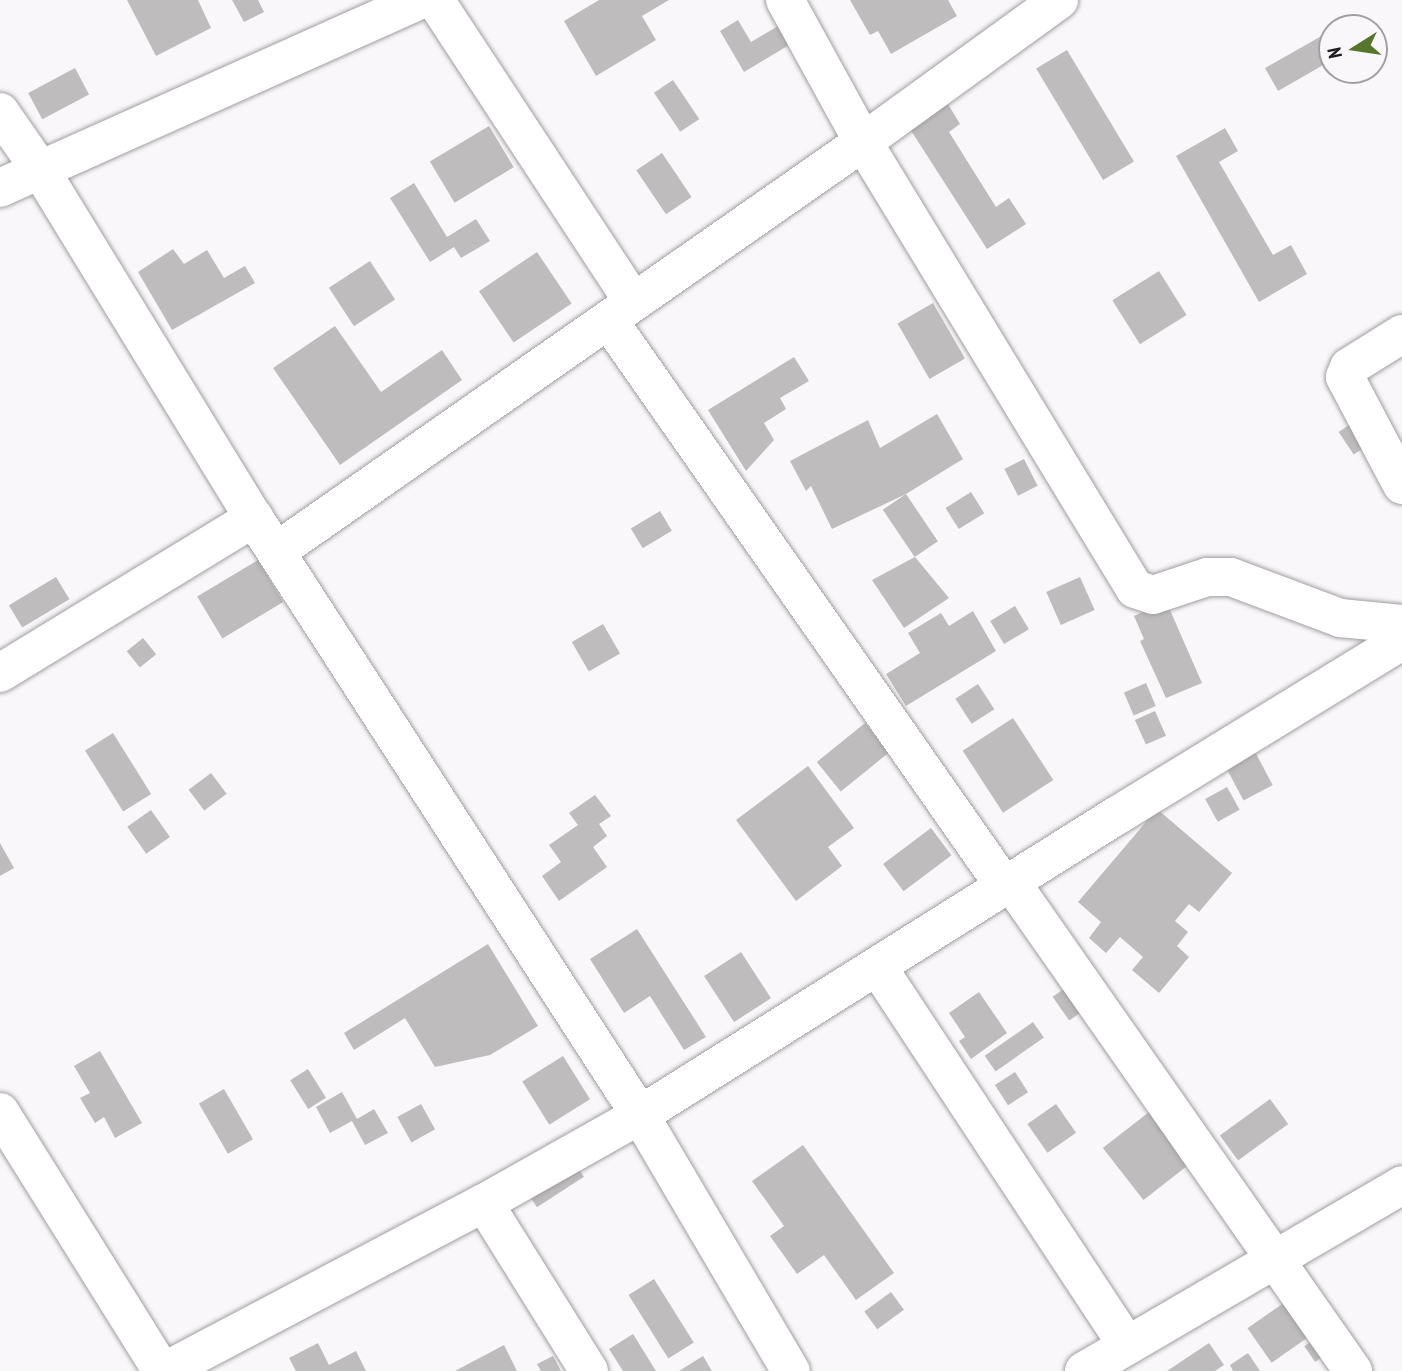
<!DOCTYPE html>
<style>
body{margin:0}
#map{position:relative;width:1402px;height:1371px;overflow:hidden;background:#faf7fa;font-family:"PT Sans Narrow",sans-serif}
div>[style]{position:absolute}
.building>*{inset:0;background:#bfbcbd;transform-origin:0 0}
.roads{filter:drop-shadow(0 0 2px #a09ea1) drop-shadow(0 0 2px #a09ea1)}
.minor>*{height:38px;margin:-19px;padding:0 19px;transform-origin:19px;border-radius:19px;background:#fff}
span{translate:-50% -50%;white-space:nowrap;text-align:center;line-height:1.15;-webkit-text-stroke:5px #faf7fa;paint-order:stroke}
.north{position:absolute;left:1318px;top:14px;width:70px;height:70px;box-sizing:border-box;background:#faf7fa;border:2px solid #a29fa2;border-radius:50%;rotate:258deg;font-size:19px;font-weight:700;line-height:28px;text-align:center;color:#1d1c1d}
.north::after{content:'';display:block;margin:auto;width:24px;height:32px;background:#56762c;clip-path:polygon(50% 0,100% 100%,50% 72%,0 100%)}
</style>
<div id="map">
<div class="building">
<i style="clip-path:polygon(127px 0,198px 0,211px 28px,156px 56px)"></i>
<i style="clip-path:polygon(232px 0,258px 0,264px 12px,244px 22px)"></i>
<i style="clip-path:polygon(599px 0,669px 0,642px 16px,656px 40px,596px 76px,564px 21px)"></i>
<i style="clip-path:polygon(850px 0,948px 0,957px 16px,891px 54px,878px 31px,870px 35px)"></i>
<i style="clip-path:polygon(738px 20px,751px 42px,778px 26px,789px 45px,744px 72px,720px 31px)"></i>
<i style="clip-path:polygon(1332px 30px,1332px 60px,1278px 91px,1265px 68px)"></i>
<i style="left:1067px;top:50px;width:130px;height:36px;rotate:59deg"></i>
<i style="left:75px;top:68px;width:30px;height:53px;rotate:62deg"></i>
<i style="left:673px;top:80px;width:47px;height:23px;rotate:56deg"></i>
<i style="clip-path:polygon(948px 104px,960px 124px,949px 132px,996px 207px,1009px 198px,1026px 224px,987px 249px,910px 129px)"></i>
<i style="left:489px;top:126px;width:48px;height:69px;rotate:59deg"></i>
<i style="clip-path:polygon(1225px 128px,1238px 151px,1219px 162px,1273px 255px,1291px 245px,1307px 274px,1259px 302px,1176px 156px)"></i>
<i style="left:662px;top:153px;width:53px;height:31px;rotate:56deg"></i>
<i style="clip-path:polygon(414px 183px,447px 237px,476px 219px,490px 241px,461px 258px,454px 247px,430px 262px,390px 198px)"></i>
<i style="clip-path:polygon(173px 249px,184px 264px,207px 250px,224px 278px,245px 266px,255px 283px,172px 330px,138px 272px)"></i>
<i style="left:537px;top:252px;width:62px;height:70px;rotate:56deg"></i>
<i style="left:370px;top:261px;width:46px;height:49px;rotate:57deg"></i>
<i style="left:1159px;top:271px;width:52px;height:55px;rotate:58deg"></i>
<i style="left:933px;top:303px;width:64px;height:41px;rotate:60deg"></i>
<i style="clip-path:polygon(335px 326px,381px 392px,442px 350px,462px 380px,340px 465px,273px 368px)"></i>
<i style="clip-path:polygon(794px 357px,809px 381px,780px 398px,786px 409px,764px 423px,774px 440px,746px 471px,708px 410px)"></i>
<i style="clip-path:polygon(937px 414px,963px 459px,906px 494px,832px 529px,811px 486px,806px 491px,790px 461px,868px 420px,880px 448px)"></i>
<i style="left:1361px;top:417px;width:27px;height:27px;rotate:56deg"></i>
<i style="left:1024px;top:459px;width:30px;height:22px;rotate:63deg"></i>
<i style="left:971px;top:492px;width:25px;height:30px;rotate:58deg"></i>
<i style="left:906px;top:494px;width:57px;height:28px;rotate:56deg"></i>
<i style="left:660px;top:511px;width:23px;height:34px;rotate:59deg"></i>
<i style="clip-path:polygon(915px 557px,949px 598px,904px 628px,872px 580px)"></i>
<i style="left:258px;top:560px;width:49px;height:71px;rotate:59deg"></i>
<i style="left:56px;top:577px;width:26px;height:55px;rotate:59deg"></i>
<i style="left:1080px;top:577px;width:36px;height:37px;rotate:66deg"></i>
<i style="clip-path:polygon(1166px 601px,1202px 683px,1166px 698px,1140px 641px,1144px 639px,1134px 616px)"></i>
<i style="left:1015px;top:606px;width:27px;height:29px;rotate:59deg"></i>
<i style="clip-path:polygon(973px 611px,996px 651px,906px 706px,886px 674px,920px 653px,908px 633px,941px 613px,949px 626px)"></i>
<i style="left:603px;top:624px;width:34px;height:36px;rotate:60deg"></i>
<i style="left:143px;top:638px;width:21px;height:21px;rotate:51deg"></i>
<i style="left:1146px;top:683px;width:25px;height:24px;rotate:67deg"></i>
<i style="left:978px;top:684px;width:30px;height:27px;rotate:57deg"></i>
<i style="left:1155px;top:711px;width:27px;height:22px;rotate:66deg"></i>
<i style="left:1013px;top:718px;width:74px;height:60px;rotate:57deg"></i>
<i style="left:865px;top:723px;width:38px;height:62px;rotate:51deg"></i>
<i style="left:113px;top:733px;width:72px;height:33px;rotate:58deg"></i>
<i style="left:1253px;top:748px;width:42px;height:33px;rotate:62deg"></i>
<i style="clip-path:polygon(808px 766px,854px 828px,828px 847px,842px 866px,796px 901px,736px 820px)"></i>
<i style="left:211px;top:773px;width:26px;height:28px;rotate:53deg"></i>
<i style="left:1227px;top:787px;width:26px;height:25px;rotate:61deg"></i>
<i style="clip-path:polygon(595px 795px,611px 816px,599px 824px,607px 836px,593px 847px,607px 867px,559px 901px,542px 876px,561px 862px,549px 845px,578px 825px,569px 813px)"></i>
<i style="clip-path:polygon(1157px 809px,1232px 873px,1199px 912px,1189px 904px,1175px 921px,1188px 932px,1177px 946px,1189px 957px,1159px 993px,1132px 970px,1143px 957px,1120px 937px,1106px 953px,1089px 938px,1101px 922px,1078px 902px)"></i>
<i style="left:151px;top:810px;width:33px;height:29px;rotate:55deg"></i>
<i style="left:931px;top:828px;width:34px;height:60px;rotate:53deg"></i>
<i style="clip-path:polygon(0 843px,14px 868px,0 876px)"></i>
<i style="clip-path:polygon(637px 929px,706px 1037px,684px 1050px,650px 996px,624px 1013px,590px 959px)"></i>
<i style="clip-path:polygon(488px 944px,538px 1026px,490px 1055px,435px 1067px,405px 1018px,354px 1050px,344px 1033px)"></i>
<i style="left:741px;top:952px;width:55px;height:44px;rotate:57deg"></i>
<i style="left:1078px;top:979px;width:29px;height:31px;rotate:55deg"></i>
<i style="clip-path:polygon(979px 992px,1007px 1033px,971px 1059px,959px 1041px,965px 1037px,949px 1013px)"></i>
<i style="left:1033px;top:1022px;width:19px;height:59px;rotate:55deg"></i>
<i style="clip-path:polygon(100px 1051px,142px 1123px,115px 1138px,104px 1117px,95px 1123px,80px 1098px,90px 1093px,74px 1066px)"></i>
<i style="left:563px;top:1056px;width:51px;height:48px;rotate:58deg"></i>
<i style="left:308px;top:1069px;width:34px;height:21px;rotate:58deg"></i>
<i style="left:1015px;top:1072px;width:24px;height:24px;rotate:57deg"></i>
<i style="left:224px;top:1089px;width:58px;height:29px;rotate:60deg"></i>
<i style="clip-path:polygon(342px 1092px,357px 1119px,374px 1109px,388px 1133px,365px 1145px,352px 1121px,330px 1133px,316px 1107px)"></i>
<i style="left:1270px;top:1099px;width:31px;height:62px;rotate:54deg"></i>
<i style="left:421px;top:1104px;width:29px;height:27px;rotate:61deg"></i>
<i style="left:1056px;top:1104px;width:35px;height:35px;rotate:55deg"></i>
<i style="left:1158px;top:1105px;width:66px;height:70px;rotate:52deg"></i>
<i style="clip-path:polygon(803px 1145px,894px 1273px,856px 1300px,824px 1255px,797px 1274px,770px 1236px,784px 1226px,752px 1181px)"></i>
<i style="left:573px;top:1160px;width:20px;height:56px;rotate:57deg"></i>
<i style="left:654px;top:1279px;width:75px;height:30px;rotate:58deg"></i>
<i style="left:891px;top:1292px;width:22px;height:33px;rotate:54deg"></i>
<i style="left:1295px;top:1295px;width:42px;height:58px;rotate:55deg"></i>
<i style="clip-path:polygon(633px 1334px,656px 1371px,623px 1371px,609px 1349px)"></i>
<i style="left:1319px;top:1336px;width:19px;height:18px;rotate:55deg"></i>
<i style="clip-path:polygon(318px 1343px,329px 1365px,356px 1351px,366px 1371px,296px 1371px,289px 1358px)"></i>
<i style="clip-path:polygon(1209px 1343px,1224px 1365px,1215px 1371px,1167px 1371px)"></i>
<i style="clip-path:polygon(504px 1345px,517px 1371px,455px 1371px)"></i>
<i style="clip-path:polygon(1248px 1353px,1260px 1371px,1233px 1371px,1230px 1365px)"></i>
<i style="clip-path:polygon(553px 1356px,561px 1371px,541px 1371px,537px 1364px)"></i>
<i style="clip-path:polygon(703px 1356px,712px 1371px,679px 1371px)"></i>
</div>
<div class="roads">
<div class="minor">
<i style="left:435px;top:0;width:360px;rotate:56.7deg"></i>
<i style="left:785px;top:0;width:162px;rotate:61.2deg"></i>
<i style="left:863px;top:142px;width:523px;rotate:58.68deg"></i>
<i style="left:1135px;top:589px;width:19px;rotate:18deg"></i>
<i style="left:1153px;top:595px;width:57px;rotate:-18.4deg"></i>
<i style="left:1207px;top:577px;width:24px"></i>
<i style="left:1231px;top:577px;width:116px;rotate:20.6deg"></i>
<i style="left:1340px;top:618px;width:62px;rotate:5.5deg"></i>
<i style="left:0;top:112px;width:72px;rotate:55.2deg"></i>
<i style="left:41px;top:171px;width:407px;rotate:58.5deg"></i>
<i style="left:254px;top:518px;width:711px;rotate:57.11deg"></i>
<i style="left:640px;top:1115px;width:297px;rotate:59.5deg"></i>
<i style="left:0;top:188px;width:461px;rotate:-24.1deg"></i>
<i style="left:609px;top:321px;width:679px;rotate:55.02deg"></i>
<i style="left:998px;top:877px;width:28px;rotate:39deg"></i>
<i style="left:1020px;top:895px;width:581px;rotate:55.02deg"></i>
<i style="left:1402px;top:334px;width:62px;rotate:148.1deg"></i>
<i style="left:1349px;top:367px;width:11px;rotate:112deg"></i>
<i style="left:1345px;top:377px;width:122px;rotate:62.2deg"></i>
<i style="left:277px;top:551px;width:715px;rotate:-34.91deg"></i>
<i style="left:863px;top:142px;width:242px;rotate:-35.9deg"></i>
<i style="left:0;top:673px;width:298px;rotate:-31.4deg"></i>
<i style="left:877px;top:966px;width:454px;rotate:56.6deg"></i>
<i style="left:0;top:1112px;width:305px;rotate:58deg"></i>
<i style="left:484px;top:1203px;width:198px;rotate:58deg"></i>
<i style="left:165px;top:1371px;width:361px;rotate:-27.8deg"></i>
<i style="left:484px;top:1203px;width:179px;rotate:-29.4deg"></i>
<i style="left:640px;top:1115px;width:562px;rotate:-32.14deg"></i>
<i style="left:1116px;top:816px;width:335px;rotate:-31.5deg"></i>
<i style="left:1084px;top:1371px;width:368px;rotate:-30.3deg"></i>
</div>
</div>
<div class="north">N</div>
</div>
